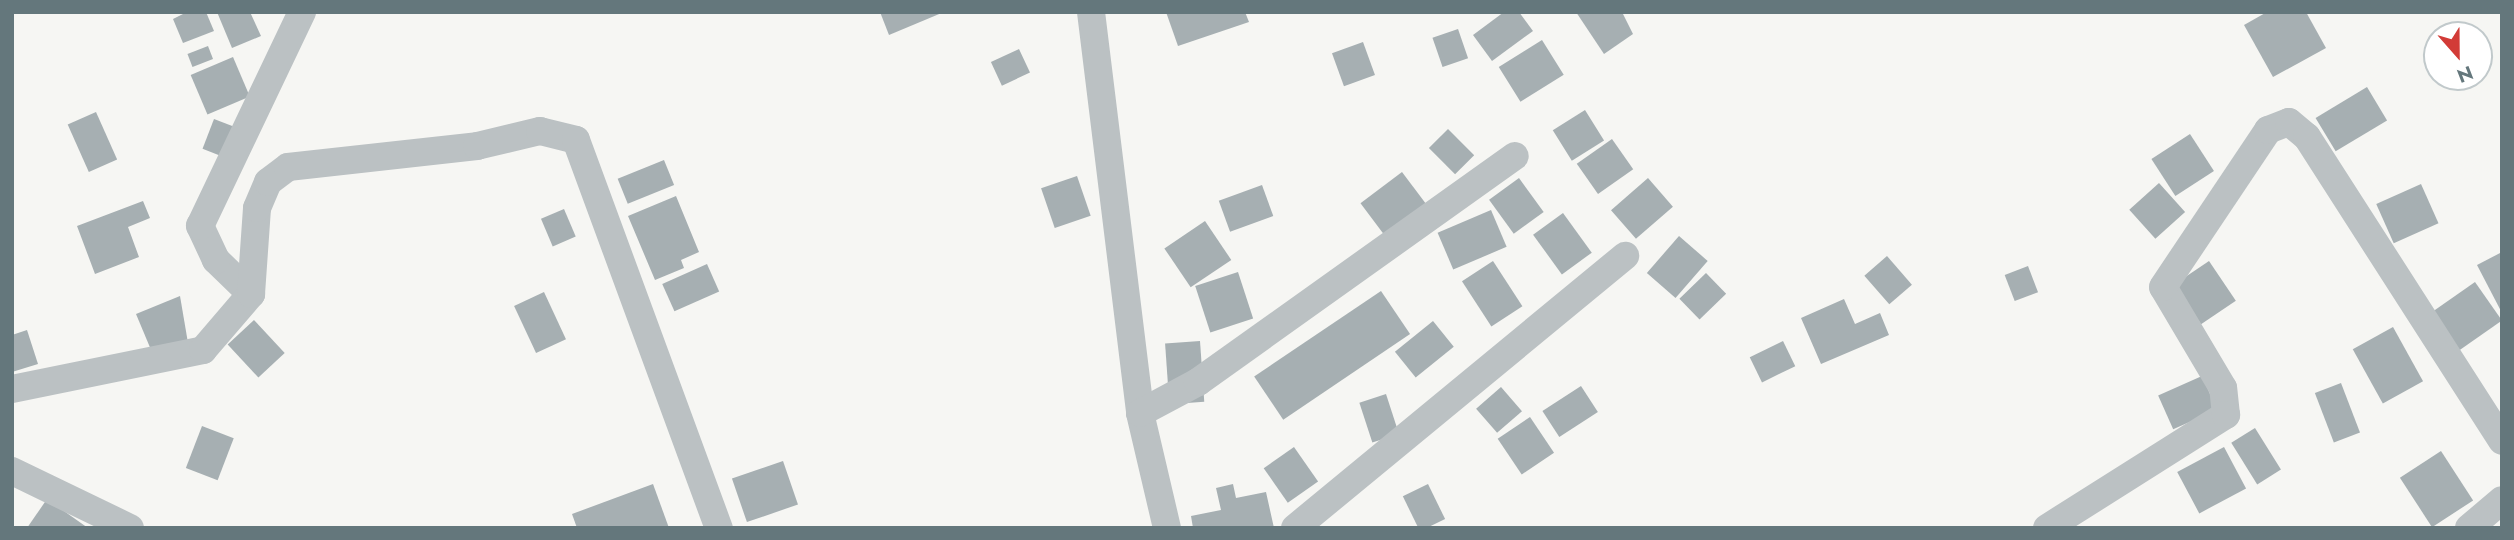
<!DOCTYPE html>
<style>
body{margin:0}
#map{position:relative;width:2514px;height:540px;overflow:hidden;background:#f6f6f3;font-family:Jost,sans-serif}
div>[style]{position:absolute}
.building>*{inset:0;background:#a6afb2;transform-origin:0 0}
.minor>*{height:28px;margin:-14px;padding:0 14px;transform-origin:14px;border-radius:14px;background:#bbc1c3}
span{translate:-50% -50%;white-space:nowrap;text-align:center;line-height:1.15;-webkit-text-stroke:7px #fff;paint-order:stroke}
.frame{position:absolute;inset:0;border:14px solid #64777c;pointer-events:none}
.north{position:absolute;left:2423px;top:21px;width:70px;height:70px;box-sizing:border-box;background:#fff;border:2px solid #c1c9cb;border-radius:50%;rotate:159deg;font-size:19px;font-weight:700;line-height:28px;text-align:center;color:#64777c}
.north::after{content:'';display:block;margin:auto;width:24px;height:32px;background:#d23b37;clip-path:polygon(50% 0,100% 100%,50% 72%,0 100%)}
</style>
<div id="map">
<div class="building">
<i style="clip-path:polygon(187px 12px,206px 12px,214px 31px,183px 43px,173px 19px)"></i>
<i style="clip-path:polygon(217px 12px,250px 12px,261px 36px,232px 48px)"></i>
<i style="clip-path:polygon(880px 12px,944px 12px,889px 35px)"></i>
<i style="clip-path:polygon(1166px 12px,1245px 12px,1249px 22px,1178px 46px)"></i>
<i style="clip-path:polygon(1504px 12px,1519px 12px,1533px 31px,1492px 61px,1473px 35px)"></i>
<i style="clip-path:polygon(1576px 12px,1622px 12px,1633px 34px,1604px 54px)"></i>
<i style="clip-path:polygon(2267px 12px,2306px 12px,2326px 48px,2273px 77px,2244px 25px)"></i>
<i style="left:1458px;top:29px;width:31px;height:27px;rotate:71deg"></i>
<i style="left:1542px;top:40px;width:41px;height:51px;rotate:58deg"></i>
<i style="left:1363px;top:42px;width:35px;height:33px;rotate:70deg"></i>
<i style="left:208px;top:46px;width:14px;height:22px;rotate:69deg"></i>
<i style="left:1019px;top:49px;width:26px;height:31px;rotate:65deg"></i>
<i style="left:233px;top:57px;width:43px;height:46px;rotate:67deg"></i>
<i style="left:2367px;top:87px;width:39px;height:60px;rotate:59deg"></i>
<i style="left:1585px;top:110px;width:36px;height:38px;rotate:58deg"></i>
<i style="left:96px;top:112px;width:52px;height:31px;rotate:66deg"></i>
<i style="left:214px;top:119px;width:30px;height:32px;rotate:21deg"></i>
<i style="left:1448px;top:129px;width:37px;height:27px;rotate:45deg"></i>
<i style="left:2190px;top:134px;width:44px;height:46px;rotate:57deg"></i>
<i style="left:1612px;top:139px;width:37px;height:43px;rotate:55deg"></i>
<i style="left:664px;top:160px;width:27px;height:50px;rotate:68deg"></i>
<i style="left:1402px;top:172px;width:45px;height:52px;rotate:53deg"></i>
<i style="left:1077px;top:176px;width:42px;height:38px;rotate:71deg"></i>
<i style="left:1519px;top:178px;width:42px;height:37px;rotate:54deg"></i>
<i style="left:1648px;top:178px;width:38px;height:49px;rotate:49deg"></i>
<i style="left:2159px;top:183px;width:39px;height:40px;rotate:48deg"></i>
<i style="left:2421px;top:184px;width:43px;height:49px;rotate:66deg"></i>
<i style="left:1262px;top:185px;width:33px;height:46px;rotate:70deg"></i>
<i style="clip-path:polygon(676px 196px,699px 252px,681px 260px,684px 268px,655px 280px,628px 216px)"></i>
<i style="clip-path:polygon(143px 201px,150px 218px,128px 227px,139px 257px,95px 274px,77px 226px)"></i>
<i style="left:564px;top:209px;width:30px;height:25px;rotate:67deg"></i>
<i style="left:1491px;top:210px;width:40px;height:58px;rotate:67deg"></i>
<i style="left:1563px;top:213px;width:49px;height:37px;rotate:54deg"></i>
<i style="left:1205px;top:221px;width:47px;height:49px;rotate:56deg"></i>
<i style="left:1679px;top:236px;width:38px;height:49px;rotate:41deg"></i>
<i style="clip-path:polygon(2502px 252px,2502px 313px,2477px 265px)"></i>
<i style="left:1887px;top:256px;width:38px;height:30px;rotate:49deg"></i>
<i style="left:1493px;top:261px;width:54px;height:37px;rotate:57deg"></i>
<i style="left:2209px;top:261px;width:48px;height:42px;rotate:56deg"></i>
<i style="left:707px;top:264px;width:30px;height:49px;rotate:66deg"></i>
<i style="left:2028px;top:266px;width:28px;height:25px;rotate:69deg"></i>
<i style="left:1238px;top:272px;width:49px;height:45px;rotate:72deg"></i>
<i style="left:1706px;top:273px;width:29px;height:37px;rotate:46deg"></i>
<i style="left:2475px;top:282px;width:47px;height:55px;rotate:55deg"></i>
<i style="left:1381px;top:291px;width:52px;height:153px;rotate:56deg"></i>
<i style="left:544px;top:292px;width:52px;height:33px;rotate:65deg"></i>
<i style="clip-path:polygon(180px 296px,188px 343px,154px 357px,136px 314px)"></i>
<i style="clip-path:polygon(1844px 299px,1855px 324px,1880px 313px,1889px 335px,1821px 364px,1801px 318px)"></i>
<i style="left:254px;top:320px;width:45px;height:36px;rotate:47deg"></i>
<i style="left:1433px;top:321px;width:33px;height:49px;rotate:51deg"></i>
<i style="left:2393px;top:327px;width:62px;height:46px;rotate:61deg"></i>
<i style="clip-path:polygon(27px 330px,38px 364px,12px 372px,12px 335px)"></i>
<i style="left:1200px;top:341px;width:61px;height:35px;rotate:86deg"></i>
<i style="left:1783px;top:341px;width:28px;height:37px;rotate:64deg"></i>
<i style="left:2202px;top:376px;width:37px;height:48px;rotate:66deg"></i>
<i style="left:2341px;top:383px;width:53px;height:28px;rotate:69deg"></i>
<i style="left:1581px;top:386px;width:31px;height:46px;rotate:57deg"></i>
<i style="left:1501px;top:387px;width:32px;height:33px;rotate:49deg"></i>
<i style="left:1386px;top:394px;width:42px;height:28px;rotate:72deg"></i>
<i style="left:1530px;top:417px;width:43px;height:39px;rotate:56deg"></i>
<i style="left:202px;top:426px;width:34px;height:45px;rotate:21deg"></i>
<i style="left:2255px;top:428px;width:49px;height:28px;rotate:58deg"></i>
<i style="left:1294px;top:447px;width:42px;height:37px;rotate:55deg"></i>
<i style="left:2224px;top:447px;width:47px;height:53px;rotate:62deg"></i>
<i style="left:2441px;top:451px;width:59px;height:49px;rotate:57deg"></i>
<i style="left:783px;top:461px;width:46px;height:54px;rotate:71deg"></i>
<i style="clip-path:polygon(653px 484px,669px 528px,577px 528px,572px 514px)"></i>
<i style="clip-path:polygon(1233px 484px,1236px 498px,1266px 492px,1274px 528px,1193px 528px,1191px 516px,1221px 510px,1216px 488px)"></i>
<i style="left:1428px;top:484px;width:39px;height:28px;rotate:64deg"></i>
<i style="clip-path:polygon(47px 499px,88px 528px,27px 528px)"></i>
</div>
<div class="minor">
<i style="left:1091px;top:12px;width:404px;rotate:83deg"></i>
<i style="left:1140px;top:413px;width:118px;rotate:76.8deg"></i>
<i style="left:251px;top:294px;width:49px;rotate:-135.8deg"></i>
<i style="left:216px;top:260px;width:38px;rotate:-115deg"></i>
<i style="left:200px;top:226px;width:237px;rotate:-64.5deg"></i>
<i style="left:12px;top:389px;width:195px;rotate:-11.5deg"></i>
<i style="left:203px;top:350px;width:74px;rotate:-49.4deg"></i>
<i style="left:251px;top:294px;width:86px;rotate:-86deg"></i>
<i style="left:257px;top:208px;width:28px;rotate:-67deg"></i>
<i style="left:268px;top:182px;width:25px;rotate:-37deg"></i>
<i style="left:288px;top:167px;width:190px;rotate:-6.3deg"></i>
<i style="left:477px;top:146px;width:65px;rotate:-13.4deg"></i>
<i style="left:540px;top:131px;width:37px;rotate:14deg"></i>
<i style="left:576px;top:140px;width:414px;rotate:69.8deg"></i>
<i style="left:1140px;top:413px;width:66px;rotate:-28.1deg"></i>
<i style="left:1198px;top:382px;width:389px;rotate:-35.5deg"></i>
<i style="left:12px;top:471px;width:131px;rotate:25.8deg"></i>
<i style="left:1295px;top:528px;width:428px;rotate:-39.5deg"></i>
<i style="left:2047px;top:528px;width:212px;rotate:-32.3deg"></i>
<i style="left:2226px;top:415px;width:27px;rotate:-96deg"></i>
<i style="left:2223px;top:388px;width:117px;rotate:-120.7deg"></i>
<i style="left:2163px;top:287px;width:189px;rotate:-56.2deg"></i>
<i style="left:2268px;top:130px;width:22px;rotate:-21deg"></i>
<i style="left:2289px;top:122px;width:23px;rotate:40deg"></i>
<i style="left:2307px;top:137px;width:361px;rotate:57.3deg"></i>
<i style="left:2469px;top:528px;width:43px;rotate:-40.3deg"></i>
</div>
<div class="frame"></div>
<div class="north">N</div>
</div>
